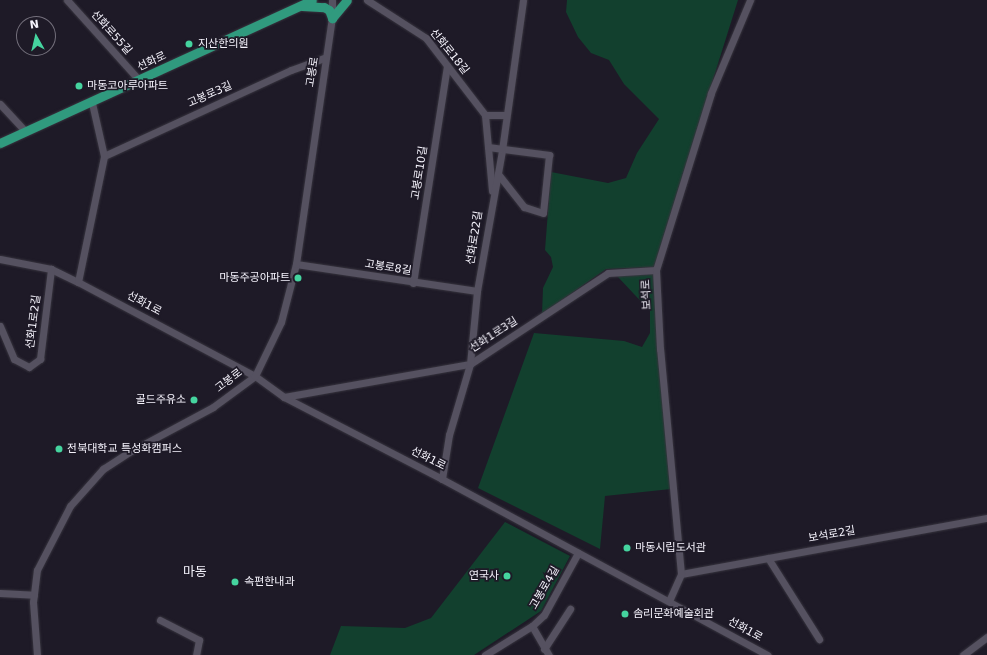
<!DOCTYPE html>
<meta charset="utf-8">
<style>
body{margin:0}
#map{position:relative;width:987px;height:655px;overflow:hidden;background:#1e1a27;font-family:"DejaVu Sans","Noto Sans KR",sans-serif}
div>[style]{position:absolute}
.green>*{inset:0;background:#12402e}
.roads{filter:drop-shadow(0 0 1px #37343e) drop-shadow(0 0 1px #37343e)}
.minor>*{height:7px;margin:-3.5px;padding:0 3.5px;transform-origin:3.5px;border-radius:3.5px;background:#555160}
.major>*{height:9px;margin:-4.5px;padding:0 4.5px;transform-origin:4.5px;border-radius:4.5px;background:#309a7e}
.dots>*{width:11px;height:11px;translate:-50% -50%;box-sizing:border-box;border:2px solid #1e1a27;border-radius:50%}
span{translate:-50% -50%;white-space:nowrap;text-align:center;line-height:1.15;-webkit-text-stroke:3.5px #1e1a27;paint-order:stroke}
.street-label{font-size:11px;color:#f4f2fb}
.poi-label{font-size:11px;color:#f4f2fb}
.left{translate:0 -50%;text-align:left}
.right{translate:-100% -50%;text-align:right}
.quarter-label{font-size:13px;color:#f4f2fb}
.north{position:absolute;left:16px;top:16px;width:40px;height:40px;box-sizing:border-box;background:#1e1a27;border:1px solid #74707c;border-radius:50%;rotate:352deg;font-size:11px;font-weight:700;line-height:16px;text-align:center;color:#f4f2fb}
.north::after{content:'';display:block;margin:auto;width:14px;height:18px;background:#45d49f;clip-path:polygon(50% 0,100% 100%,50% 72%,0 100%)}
</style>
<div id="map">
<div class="green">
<i style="clip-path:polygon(567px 0,738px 0,654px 267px,606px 269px,542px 314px,543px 288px,553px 267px,551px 257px,545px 250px,551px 172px,608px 183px,626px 178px,637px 153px,659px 119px,624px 84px,609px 60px,591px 53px,578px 37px,566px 12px)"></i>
<i style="clip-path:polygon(654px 273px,671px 489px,605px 496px,600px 549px,478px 488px,534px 333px,624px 341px,642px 347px,650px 333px,650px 311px,617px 276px)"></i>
<i style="clip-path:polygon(505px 522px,570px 556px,541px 611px,474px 655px,330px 655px,341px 626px,405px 628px,431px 618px)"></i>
</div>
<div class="roads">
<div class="minor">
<i style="left:67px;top:0;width:109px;rotate:48deg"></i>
<i style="left:367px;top:0;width:70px;rotate:32.8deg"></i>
<i style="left:426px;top:38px;width:97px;rotate:52.5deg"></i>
<i style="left:485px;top:115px;width:76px;rotate:84.7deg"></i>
<i style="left:0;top:104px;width:38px;rotate:47deg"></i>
<i style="left:485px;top:115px;width:21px"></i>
<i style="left:488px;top:147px;width:62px;rotate:7.5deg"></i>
<i style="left:549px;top:155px;width:58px;rotate:95.9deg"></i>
<i style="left:543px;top:213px;width:20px;rotate:-162deg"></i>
<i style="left:524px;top:207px;width:42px;rotate:-128.2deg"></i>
<i style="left:104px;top:156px;width:206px;rotate:-24.7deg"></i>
<i style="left:291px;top:70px;width:37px;rotate:-20deg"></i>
<i style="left:0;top:259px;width:52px;rotate:11.1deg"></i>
<i style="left:51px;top:269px;width:30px;rotate:26deg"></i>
<i style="left:78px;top:282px;width:200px;rotate:28deg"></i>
<i style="left:255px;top:376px;width:36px;rotate:36deg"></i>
<i style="left:284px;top:397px;width:178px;rotate:27.4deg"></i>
<i style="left:442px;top:479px;width:370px;rotate:28.4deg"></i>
<i style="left:296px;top:264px;width:183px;rotate:8.5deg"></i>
<i style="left:78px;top:282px;width:129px;rotate:-78.3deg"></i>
<i style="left:104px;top:156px;width:54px;rotate:-102.8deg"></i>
<i style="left:413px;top:283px;width:220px;rotate:-81.1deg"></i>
<i style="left:0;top:326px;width:36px;rotate:67deg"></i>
<i style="left:14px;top:359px;width:17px;rotate:28deg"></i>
<i style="left:29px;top:367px;width:14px;rotate:-36deg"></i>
<i style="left:40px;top:359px;width:91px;rotate:-83deg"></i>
<i style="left:284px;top:397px;width:189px;rotate:-10.1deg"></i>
<i style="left:470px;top:364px;width:165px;rotate:-33.4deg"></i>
<i style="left:608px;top:273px;width:48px;rotate:-3.6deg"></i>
<i style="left:442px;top:479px;width:45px;rotate:-81deg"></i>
<i style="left:449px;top:435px;width:74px;rotate:-73.5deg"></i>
<i style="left:470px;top:364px;width:73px;rotate:-84.5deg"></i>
<i style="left:477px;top:291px;width:143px;rotate:-79.9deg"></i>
<i style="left:502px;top:150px;width:151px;rotate:-82deg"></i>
<i style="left:768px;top:558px;width:96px;rotate:57.8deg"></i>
<i style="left:681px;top:574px;width:311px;rotate:-10.4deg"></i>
<i style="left:0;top:593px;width:34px;rotate:3deg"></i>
<i style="left:669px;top:601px;width:30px;rotate:-66deg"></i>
<i style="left:681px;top:574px;width:226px;rotate:-95.3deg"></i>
<i style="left:660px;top:349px;width:79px;rotate:-92.9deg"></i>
<i style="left:656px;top:270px;width:185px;rotate:-72.7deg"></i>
<i style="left:711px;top:93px;width:101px;rotate:-67.2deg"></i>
<i style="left:160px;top:620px;width:44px;rotate:27.1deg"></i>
<i style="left:199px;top:640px;width:15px;rotate:101deg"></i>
<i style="left:532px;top:626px;width:34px;rotate:60deg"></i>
<i style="left:544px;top:649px;width:48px;rotate:-57deg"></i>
<i style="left:37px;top:655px;width:53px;rotate:-94.3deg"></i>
<i style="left:33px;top:602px;width:32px;rotate:-83deg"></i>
<i style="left:37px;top:570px;width:72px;rotate:-62.7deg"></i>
<i style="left:70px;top:506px;width:50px;rotate:-48.3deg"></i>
<i style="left:103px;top:469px;width:33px;rotate:-33deg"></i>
<i style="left:131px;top:451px;width:93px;rotate:-28.2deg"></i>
<i style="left:213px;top:407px;width:52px;rotate:-36.4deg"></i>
<i style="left:255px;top:376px;width:60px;rotate:-64.3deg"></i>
<i style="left:281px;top:322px;width:60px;rotate:-75.5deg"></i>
<i style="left:296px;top:264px;width:249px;rotate:-81.7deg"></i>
<i style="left:332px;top:18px;width:18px;rotate:-90deg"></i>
<i style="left:485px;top:655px;width:55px;rotate:-31.7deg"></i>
<i style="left:532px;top:626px;width:16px;rotate:-43deg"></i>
<i style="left:544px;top:615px;width:71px;rotate:-61.3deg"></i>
<i style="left:963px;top:655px;width:30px;rotate:-37deg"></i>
</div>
<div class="major">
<i style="left:302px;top:6px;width:22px;rotate:3deg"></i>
<i style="left:324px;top:7px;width:6px;rotate:31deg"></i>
<i style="left:329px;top:10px;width:9px;rotate:69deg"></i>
<i style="left:332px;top:18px;width:23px;rotate:-50deg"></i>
<i style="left:0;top:143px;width:343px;rotate:-24.6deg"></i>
</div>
</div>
<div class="dots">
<i style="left:189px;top:44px;background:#45d49f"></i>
<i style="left:79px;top:86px;background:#45d49f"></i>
<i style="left:298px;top:278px;background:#45d49f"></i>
<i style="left:194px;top:400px;background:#45d49f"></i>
<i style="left:59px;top:449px;background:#45d49f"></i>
<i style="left:627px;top:548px;background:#45d49f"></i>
<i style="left:507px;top:576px;background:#45d49f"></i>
<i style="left:235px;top:582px;background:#45d49f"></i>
<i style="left:625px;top:614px;background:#45d49f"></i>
</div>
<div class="street-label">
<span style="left:111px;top:33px;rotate:48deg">선화로55길</span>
<span style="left:449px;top:52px;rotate:51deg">선화로18길</span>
<span style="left:152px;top:62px;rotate:-25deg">선화로</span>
<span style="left:313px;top:72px;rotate:-81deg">고봉로</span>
<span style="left:210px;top:95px;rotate:-24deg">고봉로3길</span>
<span style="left:420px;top:173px;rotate:-81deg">고봉로10길</span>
<span style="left:475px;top:238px;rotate:-81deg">선화로22길</span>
<span style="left:388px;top:268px;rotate:9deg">고봉로8길</span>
<span style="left:647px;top:295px;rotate:-93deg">보석로</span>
<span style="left:144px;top:304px;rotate:28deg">선화1로</span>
<span style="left:34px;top:322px;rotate:-83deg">선화1로2길</span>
<span style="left:494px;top:335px;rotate:-33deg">선화1로3길</span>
<span style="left:229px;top:381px;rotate:-37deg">고봉로</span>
<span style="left:428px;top:459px;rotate:27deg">선화1로</span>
<span style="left:832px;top:535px;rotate:-10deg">보석로2길</span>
<span style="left:545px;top:588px;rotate:-60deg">고봉로4길</span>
<span style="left:745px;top:630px;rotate:29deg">선화1로</span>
</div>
<div class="poi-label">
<span class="left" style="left:198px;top:44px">지산한의원</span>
<span class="left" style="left:87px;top:86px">마동코아루아파트</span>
<span class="right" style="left:290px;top:278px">마동주공아파트</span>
<span class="right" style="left:186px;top:400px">골드주유소</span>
<span class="left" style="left:67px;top:449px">전북대학교 특성화캠퍼스</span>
<span class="left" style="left:635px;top:548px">마동시립도서관</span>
<span class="right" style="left:499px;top:576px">연국사</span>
<span class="left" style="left:244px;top:582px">속편한내과</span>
<span class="left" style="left:633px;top:614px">솜리문화예술회관</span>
</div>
<div class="quarter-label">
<span style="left:195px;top:572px">마동</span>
</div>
<div class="north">N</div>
</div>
